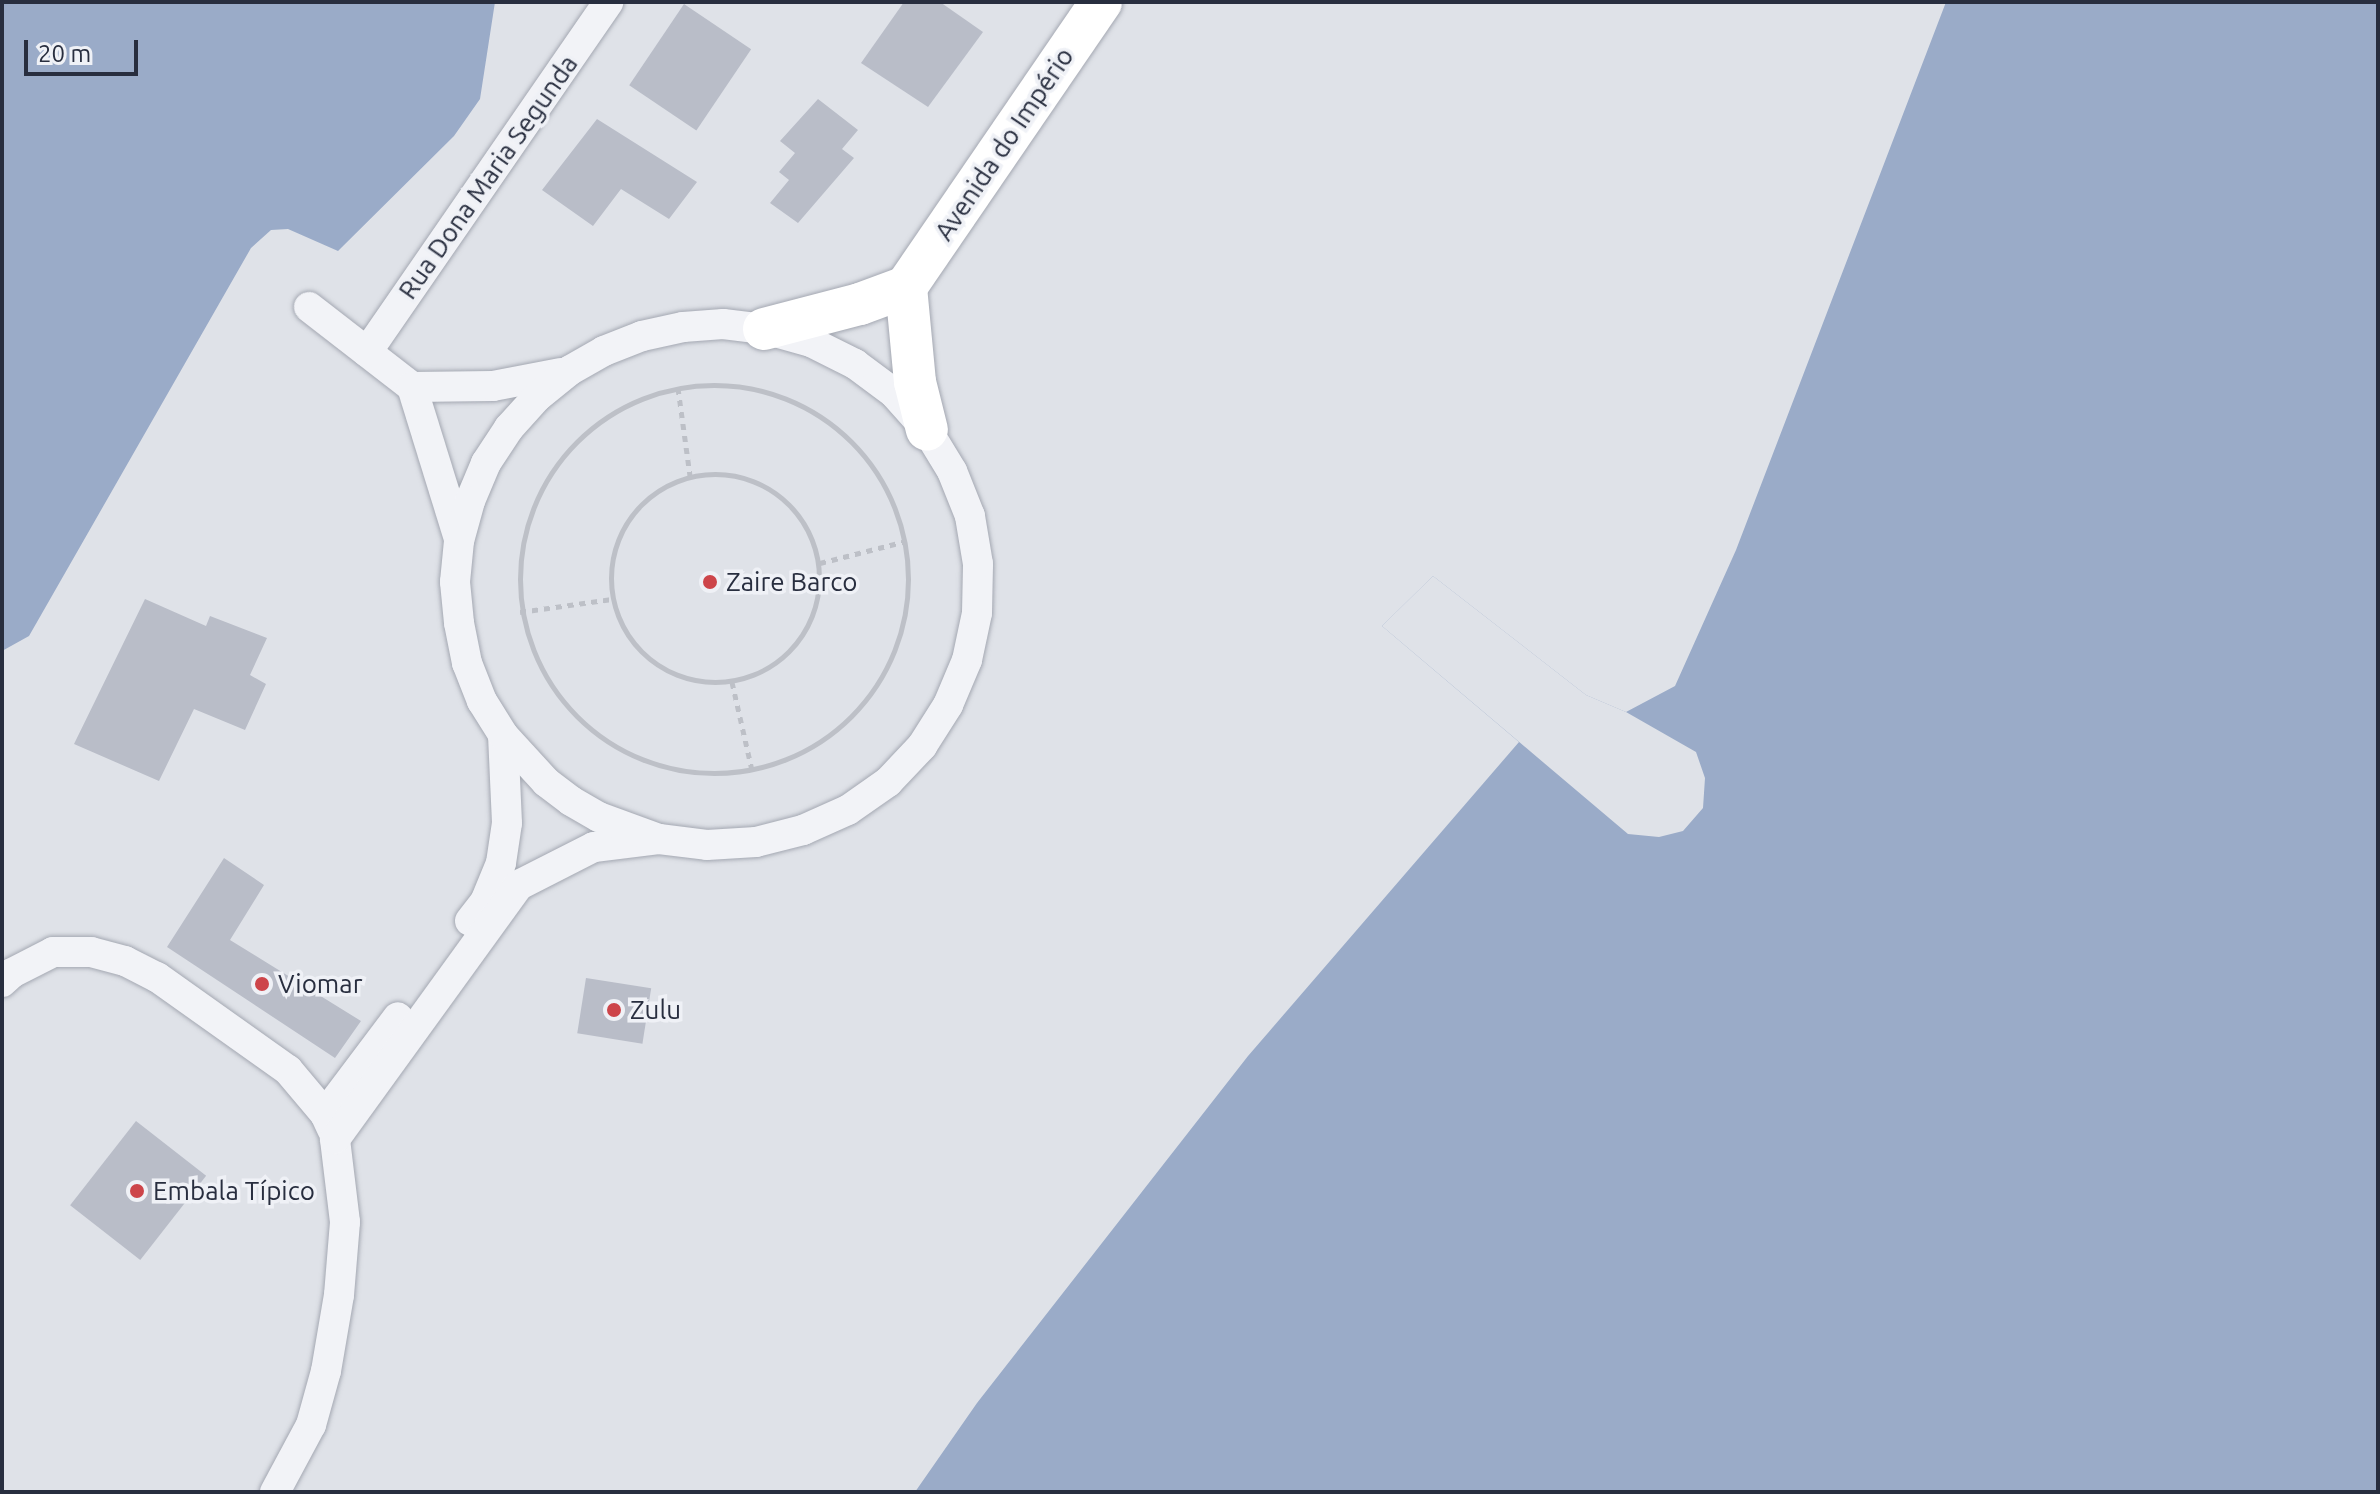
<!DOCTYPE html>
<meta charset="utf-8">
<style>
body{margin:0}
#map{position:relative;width:2380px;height:1494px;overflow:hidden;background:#dfe2e8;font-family:Ubuntu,sans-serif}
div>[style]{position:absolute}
.water>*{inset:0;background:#9aabc8}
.pier>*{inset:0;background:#dfe2e8}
.building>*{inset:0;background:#b9bdc8;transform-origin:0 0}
.path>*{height:5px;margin-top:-2.5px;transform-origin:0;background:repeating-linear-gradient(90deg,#bdc0c7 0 6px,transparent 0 12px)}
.path>.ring{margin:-2.5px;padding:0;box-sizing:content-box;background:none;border:5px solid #bdc0c7;border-radius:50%}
.roads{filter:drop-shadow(0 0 2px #a4a8b2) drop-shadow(0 0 2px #a4a8b2)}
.street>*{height:30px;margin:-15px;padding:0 15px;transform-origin:15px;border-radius:15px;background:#f2f3f7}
.secondary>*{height:42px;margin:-21px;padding:0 21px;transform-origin:21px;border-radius:21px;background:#fff}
.dots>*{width:22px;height:22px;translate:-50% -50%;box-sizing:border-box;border:4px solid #eff1f6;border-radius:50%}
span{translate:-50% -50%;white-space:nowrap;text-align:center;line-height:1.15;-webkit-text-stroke:7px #eff1f6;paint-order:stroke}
.street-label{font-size:26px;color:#282e3f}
.poi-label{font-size:26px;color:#282e3f}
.left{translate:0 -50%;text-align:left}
.frame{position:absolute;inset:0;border:4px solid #282e3f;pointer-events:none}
.scale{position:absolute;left:24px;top:40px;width:114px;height:36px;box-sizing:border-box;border:4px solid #282e3f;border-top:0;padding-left:10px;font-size:24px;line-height:28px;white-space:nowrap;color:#282e3f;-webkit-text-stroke:6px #eff1f6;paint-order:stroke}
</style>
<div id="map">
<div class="water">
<i style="clip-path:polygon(2px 2px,495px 2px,480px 99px,454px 136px,338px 251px,288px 229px,271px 230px,251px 248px,29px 636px,2px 651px)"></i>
<i style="clip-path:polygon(1946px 2px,2378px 2px,2378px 1492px,915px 1492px,977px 1403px,1248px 1056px,1519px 742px,1382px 626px,1433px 576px,1586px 695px,1626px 712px,1675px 686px,1736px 550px)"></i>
</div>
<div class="pier">
<i style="clip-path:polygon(1433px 576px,1586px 695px,1626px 712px,1696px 752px,1705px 778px,1703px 808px,1683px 831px,1659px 837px,1628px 834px,1382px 626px)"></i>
</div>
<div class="building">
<i style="clip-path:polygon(904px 2px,940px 2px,983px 32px,928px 107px,861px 63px)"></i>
<i style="left:684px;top:4px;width:81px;height:98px;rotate:34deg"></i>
<i style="clip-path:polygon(818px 99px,858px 130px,842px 149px,854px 158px,798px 223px,770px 203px,789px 180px,779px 172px,795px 153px,780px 141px)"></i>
<i style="clip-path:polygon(597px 119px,697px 182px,669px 219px,621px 189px,593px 226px,542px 190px)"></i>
<i style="clip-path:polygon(145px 599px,206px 626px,210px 616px,267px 638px,250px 675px,266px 684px,245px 730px,194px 709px,159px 781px,74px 744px)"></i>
<i style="clip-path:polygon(224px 858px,264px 885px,230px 940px,361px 1021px,335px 1058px,167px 947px)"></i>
<i style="left:586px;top:978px;width:66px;height:56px;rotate:9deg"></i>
<i style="left:136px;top:1121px;width:89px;height:107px;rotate:38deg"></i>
</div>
<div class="path">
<i class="ring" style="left:520px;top:385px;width:383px;height:383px"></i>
<i style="left:678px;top:388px;width:89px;rotate:82.2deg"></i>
<i class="ring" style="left:611px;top:474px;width:203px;height:203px"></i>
<i style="left:820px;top:563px;width:89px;rotate:-14.3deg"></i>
<i style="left:520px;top:612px;width:93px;rotate:-8deg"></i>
<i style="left:732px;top:682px;width:90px;rotate:77.2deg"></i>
</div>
<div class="roads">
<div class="street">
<i style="left:309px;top:307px;width:130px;rotate:37.8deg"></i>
<i style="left:412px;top:387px;width:159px;rotate:72.8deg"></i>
<i style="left:367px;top:352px;width:425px;rotate:-55.4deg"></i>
<i style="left:412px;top:387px;width:81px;rotate:-0.7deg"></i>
<i style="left:493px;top:386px;width:69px;rotate:-10.8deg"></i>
<i style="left:470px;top:921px;width:24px;rotate:-52deg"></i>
<i style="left:485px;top:902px;width:42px;rotate:-67.7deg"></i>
<i style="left:501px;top:863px;width:40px;rotate:-81.5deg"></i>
<i style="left:507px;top:823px;width:88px;rotate:-92.6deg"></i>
<i style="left:2px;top:982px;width:13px;rotate:-42deg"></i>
<i style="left:12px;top:973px;width:46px;rotate:-27.1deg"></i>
<i style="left:53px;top:952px;width:38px"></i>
<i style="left:91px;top:952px;width:35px;rotate:15deg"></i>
<i style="left:125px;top:961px;width:36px;rotate:27deg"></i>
<i style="left:157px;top:977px;width:161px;rotate:35.4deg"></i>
<i style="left:288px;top:1070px;width:57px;rotate:49.9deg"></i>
<i style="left:325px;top:1114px;width:17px;rotate:65deg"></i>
<i style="left:325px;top:1114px;width:121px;rotate:-53deg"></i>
<i style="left:275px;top:1492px;width:76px;rotate:-61.8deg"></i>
<i style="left:311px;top:1425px;width:56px;rotate:-74.5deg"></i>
<i style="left:326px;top:1371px;width:77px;rotate:-80.3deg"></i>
<i style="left:339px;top:1295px;width:73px;rotate:-85.3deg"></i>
<i style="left:345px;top:1222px;width:84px;rotate:-96.9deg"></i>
<i style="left:335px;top:1139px;width:314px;rotate:-54.1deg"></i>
<i style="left:519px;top:885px;width:84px;rotate:-26.9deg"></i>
<i style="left:594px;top:847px;width:65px;rotate:-7deg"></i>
<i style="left:659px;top:839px;width:48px;rotate:7.1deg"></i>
<i style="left:707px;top:845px;width:49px;rotate:-3.5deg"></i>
<i style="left:756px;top:842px;width:49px;rotate:-14.3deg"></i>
<i style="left:803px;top:830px;width:49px;rotate:-24deg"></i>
<i style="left:848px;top:810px;width:49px;rotate:-35deg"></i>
<i style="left:888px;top:782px;width:50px;rotate:-46.6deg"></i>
<i style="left:922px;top:746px;width:49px;rotate:-57.6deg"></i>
<i style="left:948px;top:705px;width:49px;rotate:-67.1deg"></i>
<i style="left:967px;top:660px;width:48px;rotate:-78deg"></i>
<i style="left:977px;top:613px;width:49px;rotate:-88.8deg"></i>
<i style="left:978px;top:564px;width:49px;rotate:-99.5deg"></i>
<i style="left:970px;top:516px;width:48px;rotate:-111.8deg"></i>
<i style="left:952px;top:471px;width:48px;rotate:-121.4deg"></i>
<i style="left:927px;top:430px;width:50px;rotate:-131.7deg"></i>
<i style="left:894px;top:393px;width:49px;rotate:-143.4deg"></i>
<i style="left:855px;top:364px;width:49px;rotate:-153.4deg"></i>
<i style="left:811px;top:342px;width:49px;rotate:-164.5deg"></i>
<i style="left:764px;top:329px;width:41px;rotate:-173deg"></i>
<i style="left:723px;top:324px;width:40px;rotate:175.7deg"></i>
<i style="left:683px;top:327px;width:42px;rotate:167.6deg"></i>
<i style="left:642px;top:336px;width:41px;rotate:158.5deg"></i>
<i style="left:604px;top:351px;width:40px;rotate:150.3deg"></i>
<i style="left:569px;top:371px;width:41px;rotate:140.9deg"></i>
<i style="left:537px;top:397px;width:42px;rotate:132.1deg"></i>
<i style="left:509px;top:428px;width:42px;rotate:123.3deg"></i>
<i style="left:486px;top:463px;width:41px;rotate:112.8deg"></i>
<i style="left:470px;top:501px;width:41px;rotate:105.4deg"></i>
<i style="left:459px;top:541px;width:41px;rotate:95.6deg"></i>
<i style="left:455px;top:582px;width:41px;rotate:84.4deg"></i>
<i style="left:459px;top:623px;width:41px;rotate:78.7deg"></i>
<i style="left:467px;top:663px;width:41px;rotate:68.5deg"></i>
<i style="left:482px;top:701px;width:40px;rotate:58deg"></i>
<i style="left:503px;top:735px;width:64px;rotate:47.5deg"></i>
<i style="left:546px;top:782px;width:31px;rotate:37deg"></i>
<i style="left:571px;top:801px;width:32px;rotate:30deg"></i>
<i style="left:599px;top:817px;width:64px;rotate:20.1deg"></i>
</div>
<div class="secondary">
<i style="left:906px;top:287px;width:345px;rotate:-55.6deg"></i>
<i style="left:906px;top:287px;width:95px;rotate:84.6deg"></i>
<i style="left:915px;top:382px;width:49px;rotate:76deg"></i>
<i style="left:764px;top:329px;width:99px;rotate:-14.6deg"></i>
<i style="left:860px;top:304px;width:49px;rotate:-20.3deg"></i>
</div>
</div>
<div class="dots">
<i style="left:710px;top:582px;background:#cd454a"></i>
<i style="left:262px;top:984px;background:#cd454a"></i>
<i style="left:614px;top:1010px;background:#cd454a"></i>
<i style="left:137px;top:1191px;background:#cd454a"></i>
</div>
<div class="street-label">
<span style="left:1004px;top:144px;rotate:-56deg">Avenida do Império</span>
<span style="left:488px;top:177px;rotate:-55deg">Rua Dona Maria Segunda</span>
</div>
<div class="poi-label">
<span class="left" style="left:726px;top:582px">Zaire Barco</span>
<span class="left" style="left:278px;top:984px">Viomar</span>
<span class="left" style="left:630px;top:1010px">Zulu</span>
<span class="left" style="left:153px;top:1191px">Embala Típico</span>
</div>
<div class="frame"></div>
<div class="scale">20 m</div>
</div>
